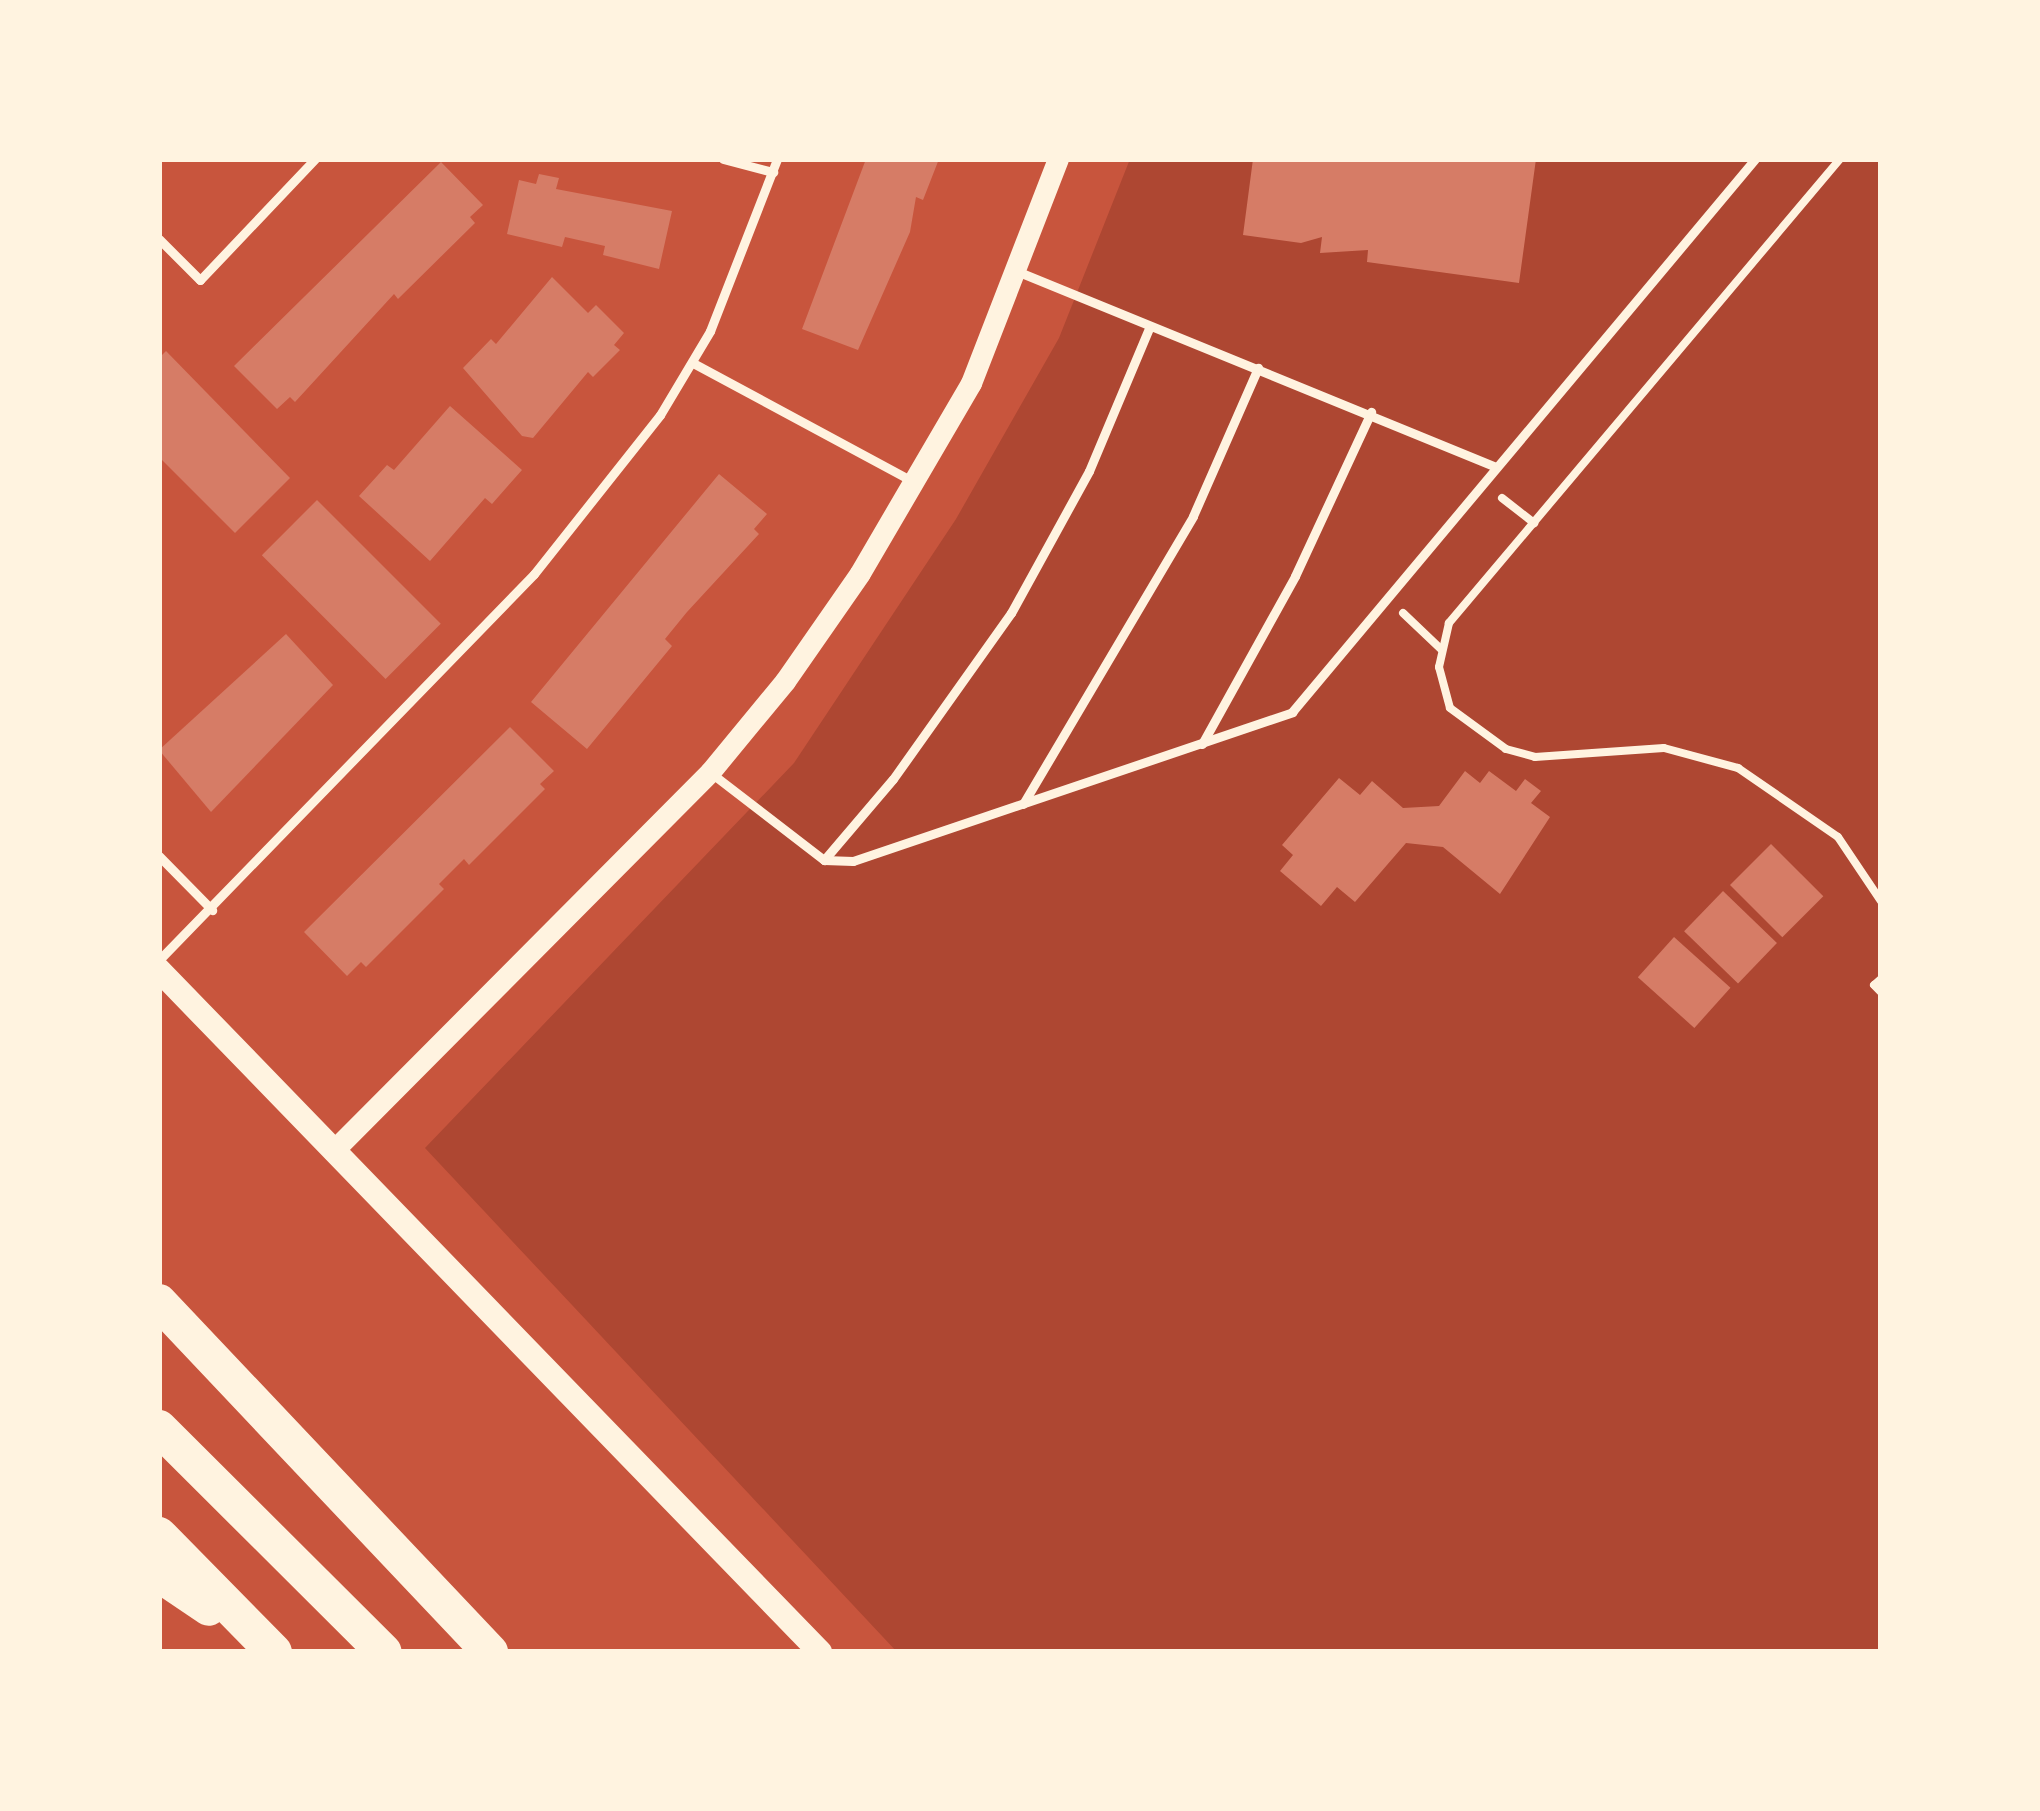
<!DOCTYPE html>
<style>
body{margin:0}
#map{position:relative;width:2040px;height:1811px;overflow:hidden;background:#c8553d;font-family:"Space Grotesk",sans-serif}
div>[style]{position:absolute}
.green>*{inset:0;background:#ae4732}
.building>*{inset:0;background:#d67c66;transform-origin:0 0}
.path>*{height:8px;margin:-4px;padding:0 4px;transform-origin:4px;border-radius:4px;background:#fff3e0}
.service>*{height:9px;margin:-4.5px;padding:0 4.5px;transform-origin:4.5px;border-radius:4.5px;background:#fff3e0}
.tertiary>*{height:21px;margin:-10.5px;padding:0 10.5px;transform-origin:10.5px;border-radius:10.5px;background:#fff3e0}
.secondary>*{height:24px;margin:-12px;padding:0 12px;transform-origin:12px;border-radius:12px;background:#fff3e0}
.motorway>*{height:36px;margin:-18px;padding:0 18px;transform-origin:18px;border-radius:18px;background:#fff3e0}
span{translate:-50% -50%;white-space:nowrap;text-align:center;line-height:1.15;-webkit-text-stroke:9px #fff3e0;paint-order:stroke}
.frame{position:absolute;inset:0;border:162px solid #fff3e0;pointer-events:none}
</style>
<div id="map">
<div class="green">
<i style="clip-path:polygon(1130px 159px,1881px 159px,1881px 1652px,897px 1652px,425px 1148px,794px 763px,956px 519px,1059px 338px)"></i>
</div>
<div class="building">
<i style="clip-path:polygon(866px 159px,939px 159px,923px 200px,916px 197px,910px 232px,858px 350px,802px 329px)"></i>
<i style="clip-path:polygon(1253px 159px,1536px 159px,1519px 283px,1367px 262px,1368px 250px,1320px 253px,1322px 237px,1301px 243px,1243px 235px)"></i>
<i style="clip-path:polygon(441px 162px,483px 205px,470px 217px,475px 223px,398px 299px,394px 294px,295px 402px,290px 397px,277px 409px,234px 366px)"></i>
<i style="clip-path:polygon(539px 174px,559px 178px,556px 189px,672px 211px,659px 269px,603px 255px,605px 246px,565px 237px,562px 247px,507px 234px,519px 180px,536px 184px)"></i>
<i style="clip-path:polygon(552px 277px,588px 313px,596px 305px,624px 333px,614px 345px,620px 350px,593px 377px,588px 372px,533px 438px,522px 436px,463px 368px,491px 339px,496px 344px)"></i>
<i style="clip-path:polygon(166px 351px,290px 478px,235px 533px,159px 457px,159px 358px)"></i>
<i style="clip-path:polygon(450px 406px,522px 470px,492px 504px,485px 498px,430px 561px,359px 496px,387px 465px,394px 470px)"></i>
<i style="clip-path:polygon(719px 474px,767px 514px,754px 529px,759px 534px,687px 612px,665px 639px,672px 646px,587px 749px,531px 702px)"></i>
<i style="left:317px;top:500px;width:175px;height:78px;rotate:45deg"></i>
<i style="clip-path:polygon(286px 634px,333px 685px,211px 812px,159px 750px)"></i>
<i style="clip-path:polygon(510px 727px,554px 771px,540px 784px,545px 789px,469px 865px,464px 859px,439px 884px,444px 889px,366px 967px,361px 962px,347px 976px,304px 932px)"></i>
<i style="clip-path:polygon(1465px 771px,1480px 783px,1489px 771px,1516px 791px,1525px 779px,1541px 791px,1531px 803px,1550px 817px,1500px 894px,1443px 847px,1406px 843px,1355px 902px,1337px 887px,1321px 906px,1280px 871px,1293px 855px,1282px 845px,1339px 778px,1360px 795px,1372px 781px,1403px 808px,1439px 806px)"></i>
<i style="left:1771px;top:844px;width:74px;height:58px;rotate:45deg"></i>
<i style="left:1723px;top:891px;width:75px;height:56px;rotate:44deg"></i>
<i style="left:1674px;top:937px;width:76px;height:54px;rotate:42deg"></i>
</div>
<div class="path">
<i style="left:1840px;top:159px;width:607px;rotate:130.12deg"></i>
<i style="left:1449px;top:623px;width:45px;rotate:102.8deg"></i>
<i style="left:1439px;top:667px;width:42px;rotate:75deg"></i>
<i style="left:1450px;top:708px;width:69px;rotate:36.2deg"></i>
<i style="left:1506px;top:749px;width:30px;rotate:15deg"></i>
<i style="left:1535px;top:757px;width:129px;rotate:-4deg"></i>
<i style="left:1664px;top:748px;width:77px;rotate:15.1deg"></i>
<i style="left:1738px;top:768px;width:121px;rotate:34.6deg"></i>
<i style="left:1838px;top:837px;width:77px;rotate:56.1deg"></i>
<i style="left:1502px;top:498px;width:41px;rotate:38deg"></i>
<i style="left:1403px;top:613px;width:52px;rotate:43.5deg"></i>
<i style="left:1881px;top:979px;width:9px;rotate:139deg"></i>
<i style="left:1874px;top:985px;width:10px;rotate:45deg"></i>
</div>
<div class="service">
<i style="left:723px;top:159px;width:52px;rotate:14.6deg"></i>
<i style="left:159px;top:239px;width:58px;rotate:45deg"></i>
<i style="left:200px;top:280px;width:167px;rotate:-46.5deg"></i>
<i style="left:1019px;top:272px;width:515px;rotate:22.23deg"></i>
<i style="left:693px;top:363px;width:247px;rotate:28.3deg"></i>
<i style="left:1202px;top:744px;width:192px;rotate:-61deg"></i>
<i style="left:1295px;top:576px;width:181px;rotate:-65.1deg"></i>
<i style="left:711px;top:773px;width:143px;rotate:37.6deg"></i>
<i style="left:824px;top:860px;width:29px;rotate:2deg"></i>
<i style="left:853px;top:861px;width:464px;rotate:-18.7deg"></i>
<i style="left:1292px;top:712px;width:721px;rotate:-50.06deg"></i>
<i style="left:1023px;top:804px;width:334px;rotate:-59.4deg"></i>
<i style="left:1193px;top:516px;width:162px;rotate:-66.3deg"></i>
<i style="left:159px;top:856px;width:76px;rotate:45.5deg"></i>
<i style="left:824px;top:860px;width:106px;rotate:-49.6deg"></i>
<i style="left:893px;top:779px;width:204px;rotate:-54.6deg"></i>
<i style="left:1011px;top:613px;width:162px;rotate:-61.2deg"></i>
<i style="left:1089px;top:471px;width:157px;rotate:-67.2deg"></i>
<i style="left:159px;top:960px;width:538px;rotate:-45.83deg"></i>
<i style="left:534px;top:574px;width:203px;rotate:-51.6deg"></i>
<i style="left:660px;top:415px;width:98px;rotate:-59.2deg"></i>
<i style="left:710px;top:331px;width:185px;rotate:-68.7deg"></i>
</div>
<div class="tertiary">
<i style="left:333px;top:1151px;width:535px;rotate:-45.15deg"></i>
<i style="left:710px;top:772px;width:118px;rotate:-50.5deg"></i>
<i style="left:785px;top:681px;width:131px;rotate:-55.2deg"></i>
<i style="left:860px;top:573px;width:220px;rotate:-59.7deg"></i>
<i style="left:971px;top:383px;width:240px;rotate:-68.8deg"></i>
</div>
<div class="secondary">
<i style="left:159px;top:970px;width:950px;rotate:45.9deg"></i>
</div>
<div class="motorway">
<i style="left:159px;top:1302px;width:482px;rotate:46.6deg"></i>
<i style="left:159px;top:1428px;width:317px;rotate:44.9deg"></i>
<i style="left:159px;top:1535px;width:164px;rotate:45.5deg"></i>
<i style="left:159px;top:1574px;width:60px;rotate:34.2deg"></i>
</div>
<div class="frame"></div>
</div>
